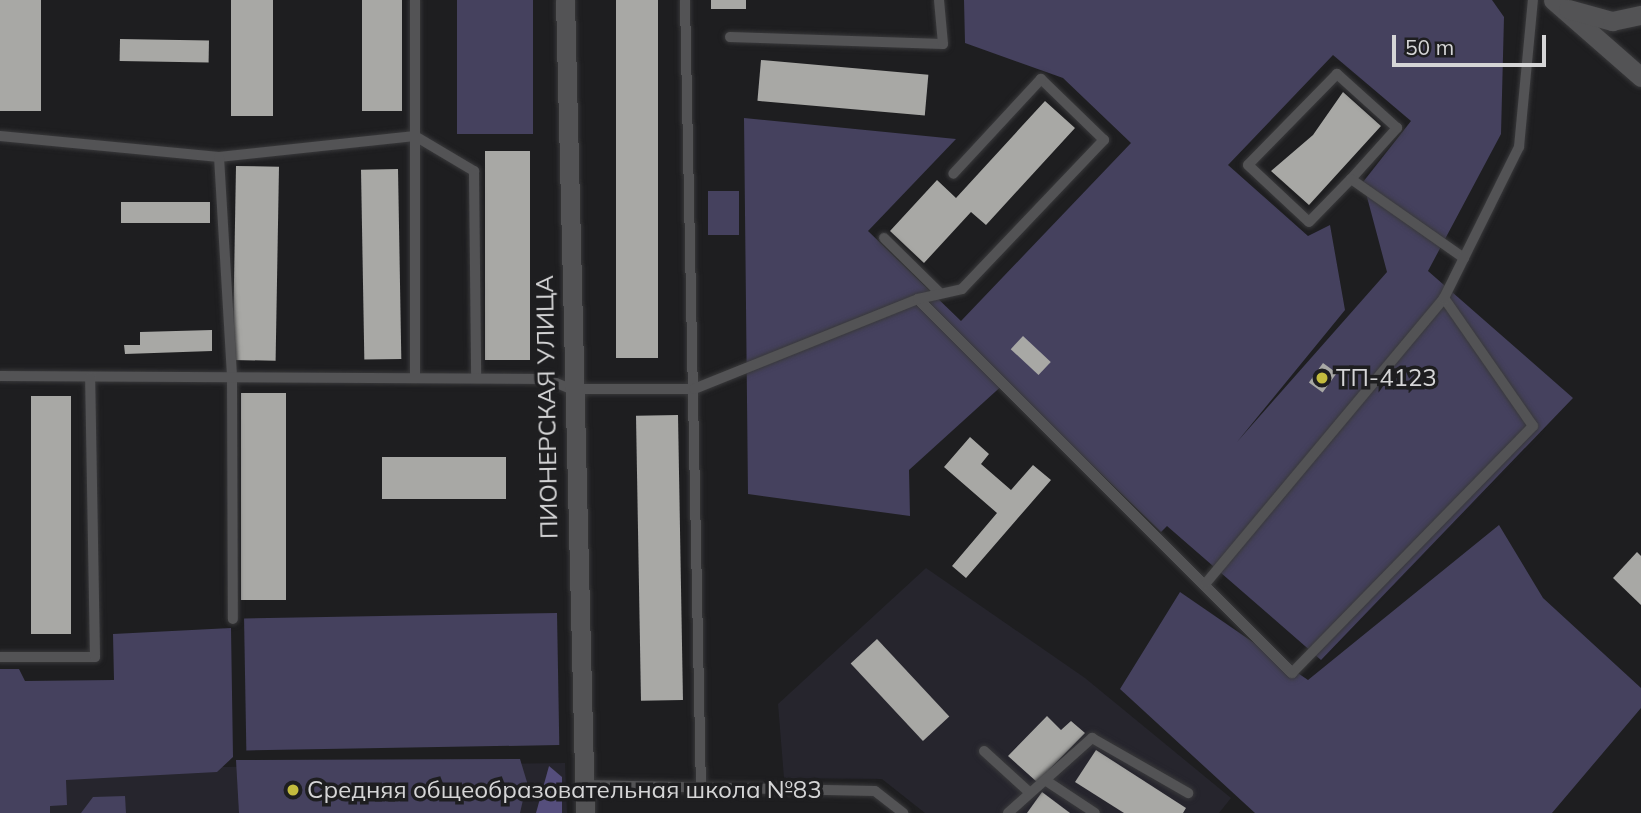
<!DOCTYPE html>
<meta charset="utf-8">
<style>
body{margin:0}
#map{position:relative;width:1641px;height:813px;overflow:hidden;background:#1e1e20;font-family:Mulish,sans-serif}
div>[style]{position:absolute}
.built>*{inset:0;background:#26252d}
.green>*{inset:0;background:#45415e;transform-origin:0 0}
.forest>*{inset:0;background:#554e7c}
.building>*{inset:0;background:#a8a8a5;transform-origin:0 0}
.roads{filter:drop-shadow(0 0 2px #39393b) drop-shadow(0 0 2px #39393b)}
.service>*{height:10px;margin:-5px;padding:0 5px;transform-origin:5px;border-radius:5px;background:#535355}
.minor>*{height:19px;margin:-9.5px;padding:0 9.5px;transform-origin:9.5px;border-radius:9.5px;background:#535355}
.tertiary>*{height:19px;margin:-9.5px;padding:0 9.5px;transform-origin:9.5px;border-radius:9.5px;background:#535355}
.dots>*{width:19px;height:19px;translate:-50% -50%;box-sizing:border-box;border:4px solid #1e1e20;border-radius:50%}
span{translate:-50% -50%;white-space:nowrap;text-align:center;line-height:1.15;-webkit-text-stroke:7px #1e1e20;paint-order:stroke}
.poi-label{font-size:24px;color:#d5d5d6}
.left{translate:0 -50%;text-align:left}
.street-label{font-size:24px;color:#d5d5d6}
.scale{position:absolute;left:1392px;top:35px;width:154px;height:32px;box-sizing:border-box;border:4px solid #d5d5d6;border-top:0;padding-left:9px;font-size:21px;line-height:24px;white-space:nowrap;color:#d5d5d6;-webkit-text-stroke:5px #1e1e20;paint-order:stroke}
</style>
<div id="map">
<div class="built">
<i style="clip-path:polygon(926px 568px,1085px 678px,1231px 798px,1219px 813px,925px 813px,882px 779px,784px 778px,778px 704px)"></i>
<i style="clip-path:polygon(20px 761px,224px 767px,565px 763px,567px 813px,20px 813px)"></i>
</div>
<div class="green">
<i style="left:457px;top:0;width:76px;height:134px"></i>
<i style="clip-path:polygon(evenodd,964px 0,1492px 0,1504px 17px,1501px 134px,1428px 271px,1573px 398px,1321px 660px,1167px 526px,1161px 532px,1006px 382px,909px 470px,910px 516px,748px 494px,744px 118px,956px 139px,868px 231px,961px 321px,1131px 143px,1063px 78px,965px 43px,964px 0,1333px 55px,1411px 121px,1363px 182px,1387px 272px,1237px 442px,1345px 310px,1330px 225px,1308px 236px,1228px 165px,1333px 55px)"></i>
<i style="left:708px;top:191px;width:31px;height:44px"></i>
<i style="clip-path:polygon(1499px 525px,1543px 598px,1641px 688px,1641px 708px,1552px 813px,1255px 813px,1120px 689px,1180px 592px,1308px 680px)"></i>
<i style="left:557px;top:613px;width:132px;height:313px;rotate:89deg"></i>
<i style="clip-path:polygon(231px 628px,233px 757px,217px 772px,66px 780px,67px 805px,50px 806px,50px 813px,0 813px,0 669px,19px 669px,25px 681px,114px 680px,113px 634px)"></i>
<i style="clip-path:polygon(520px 759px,527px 782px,520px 813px,239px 813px,236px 760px)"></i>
<i style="clip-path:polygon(125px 796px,126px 813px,81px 813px,93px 797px)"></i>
</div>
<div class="forest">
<i style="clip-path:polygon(549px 766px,562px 777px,562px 813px,536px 813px)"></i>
</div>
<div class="building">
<i style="left:0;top:0;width:41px;height:111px"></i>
<i style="left:231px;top:0;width:42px;height:116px"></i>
<i style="left:362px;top:0;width:40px;height:111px"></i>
<i style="left:616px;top:0;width:42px;height:358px"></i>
<i style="left:711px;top:0;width:35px;height:9px"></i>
<i style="left:120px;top:39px;width:89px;height:22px;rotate:1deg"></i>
<i style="left:761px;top:60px;width:168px;height:41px;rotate:5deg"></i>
<i style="clip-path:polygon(1343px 92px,1381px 126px,1309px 205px,1271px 171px,1313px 135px)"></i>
<i style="clip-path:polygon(1045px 101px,1075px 128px,986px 225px,971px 212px,924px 263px,890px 231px,937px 180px,956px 198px)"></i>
<i style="left:485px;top:151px;width:45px;height:209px"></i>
<i style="left:236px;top:166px;width:43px;height:194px;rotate:1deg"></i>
<i style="left:398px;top:169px;width:190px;height:37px;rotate:89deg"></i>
<i style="left:121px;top:202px;width:89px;height:21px"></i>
<i style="clip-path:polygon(212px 330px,212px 351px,125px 354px,124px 345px,140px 345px,140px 332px)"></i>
<i style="left:1023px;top:336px;width:38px;height:18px;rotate:43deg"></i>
<i style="left:1323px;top:363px;width:17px;height:24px;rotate:36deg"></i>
<i style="left:241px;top:393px;width:45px;height:207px"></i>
<i style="left:71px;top:396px;width:238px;height:40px;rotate:90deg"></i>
<i style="left:678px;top:415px;width:285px;height:42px;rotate:89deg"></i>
<i style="clip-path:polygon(970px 437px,989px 454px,981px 464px,1011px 490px,1033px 465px,1051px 480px,966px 578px,952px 566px,997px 513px,944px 467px)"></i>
<i style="left:506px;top:457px;width:42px;height:124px;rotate:90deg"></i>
<i style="clip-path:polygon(1637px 552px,1641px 556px,1641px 605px,1613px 578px)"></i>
<i style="left:877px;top:639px;width:106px;height:36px;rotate:47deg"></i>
<i style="clip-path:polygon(1047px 716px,1061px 730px,1071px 721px,1085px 733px,1037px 782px,1008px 756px)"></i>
<i style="clip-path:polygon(1096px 750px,1186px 808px,1183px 813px,1124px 813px,1075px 782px)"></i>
<i style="clip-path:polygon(1042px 792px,1070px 813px,1027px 813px)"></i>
</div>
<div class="roads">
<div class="service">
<i style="left:685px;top:0;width:788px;rotate:88.84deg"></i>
<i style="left:730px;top:37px;width:213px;rotate:1.9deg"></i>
<i style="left:943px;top:44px;width:44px;rotate:-95.2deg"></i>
<i style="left:0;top:136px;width:220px;rotate:5.5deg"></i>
<i style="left:219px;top:157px;width:197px;rotate:-6.1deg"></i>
<i style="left:415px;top:136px;width:69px;rotate:30.7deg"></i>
<i style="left:474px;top:171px;width:207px;rotate:89.4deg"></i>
<i style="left:219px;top:157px;width:220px;rotate:86.6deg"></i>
<i style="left:232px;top:377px;width:242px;rotate:89.8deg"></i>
<i style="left:1351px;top:179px;width:69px;rotate:-48deg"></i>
<i style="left:1397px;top:128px;width:81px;rotate:-138deg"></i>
<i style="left:1337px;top:74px;width:127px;rotate:134.4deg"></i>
<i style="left:1248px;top:165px;width:83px;rotate:43.1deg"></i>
<i style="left:1309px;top:222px;width:60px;rotate:-45.7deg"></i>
<i style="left:1351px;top:179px;width:138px;rotate:35deg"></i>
<i style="left:884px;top:238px;width:77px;rotate:44.5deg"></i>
<i style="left:918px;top:299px;width:529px;rotate:45deg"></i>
<i style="left:1292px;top:673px;width:345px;rotate:-45.7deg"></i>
<i style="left:1533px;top:426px;width:156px;rotate:-124.8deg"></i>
<i style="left:0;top:376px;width:547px;rotate:0.31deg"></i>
<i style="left:547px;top:379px;width:25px;rotate:23deg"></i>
<i style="left:570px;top:389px;width:124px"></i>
<i style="left:694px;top:389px;width:241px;rotate:-21.9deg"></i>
<i style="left:918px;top:299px;width:45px;rotate:-12.8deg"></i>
<i style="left:962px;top:289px;width:206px;rotate:-46.4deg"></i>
<i style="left:1104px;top:140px;width:88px;rotate:-135.9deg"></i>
<i style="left:1041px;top:79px;width:129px;rotate:132.8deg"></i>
<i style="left:415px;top:378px;width:378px;rotate:-90deg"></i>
<i style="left:1206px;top:583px;width:371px;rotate:-50.1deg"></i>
<i style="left:1444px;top:298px;width:169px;rotate:-63.6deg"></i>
<i style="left:1519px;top:147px;width:148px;rotate:-84.6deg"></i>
<i style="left:0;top:657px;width:95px"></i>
<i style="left:95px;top:657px;width:280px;rotate:-91deg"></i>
<i style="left:984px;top:751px;width:59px;rotate:42.3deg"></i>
<i style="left:1048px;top:782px;width:56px;rotate:33.4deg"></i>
<i style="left:584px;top:785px;width:291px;rotate:1.2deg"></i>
<i style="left:875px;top:791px;width:36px;rotate:38deg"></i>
<i style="left:1008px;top:813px;width:113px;rotate:-41.8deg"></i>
<i style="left:1092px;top:738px;width:111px;rotate:29.8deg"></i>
</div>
<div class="minor">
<i style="left:565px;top:0;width:813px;rotate:88.59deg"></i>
</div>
<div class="tertiary">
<i style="left:1553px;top:0;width:117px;rotate:41.2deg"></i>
<i style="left:1568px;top:9px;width:46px;rotate:15.3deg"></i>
<i style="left:1612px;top:21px;width:30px;rotate:-12deg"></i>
</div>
</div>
<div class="dots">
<i style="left:1322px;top:378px;background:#c4bc3e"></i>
<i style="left:293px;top:790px;background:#c4bc3e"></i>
</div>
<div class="poi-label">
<span class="left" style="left:1336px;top:378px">ТП-4123</span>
<span class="left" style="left:307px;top:790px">Средняя общеобразовательная школа №83</span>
</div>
<div class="street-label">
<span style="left:547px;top:407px;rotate:-91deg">ПИОНЕРСКАЯ УЛИЦА</span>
</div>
<div class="scale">50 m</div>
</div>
